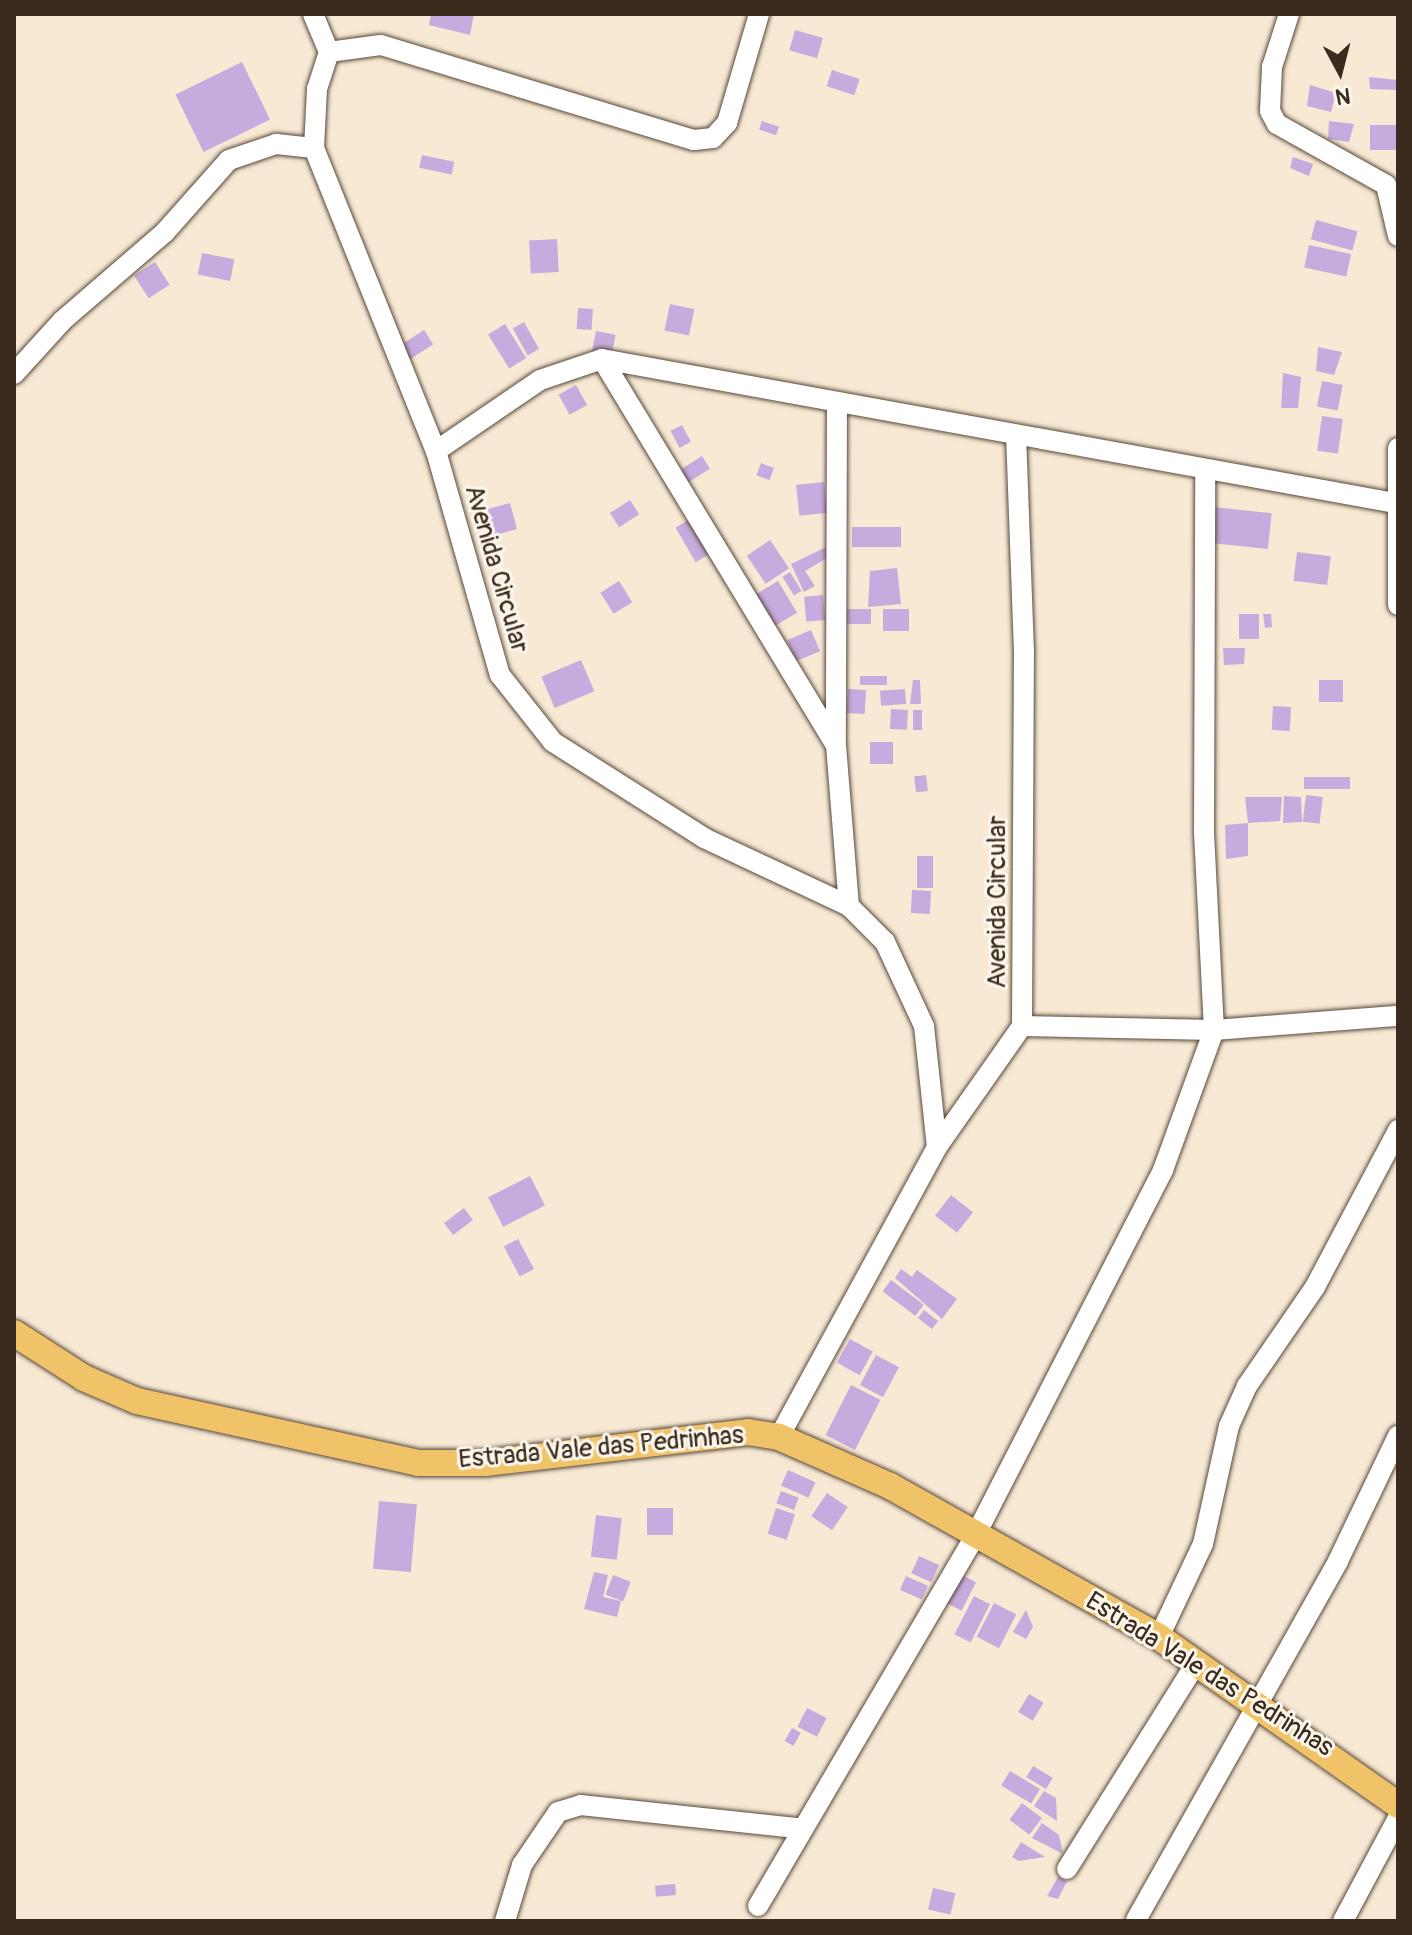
<!DOCTYPE html>
<style>
body{margin:0}
#map{position:relative;width:1412px;height:1935px;overflow:hidden;background:#f8e9d4;font-family:Pangolin,sans-serif}
div>[style]{position:absolute}
.building>*{inset:0;background:#c7aade;transform-origin:0 0}
.roads{filter:drop-shadow(0 0 2px #574739) drop-shadow(0 0 2px #574739)}
.minor>*{height:20px;margin:-10px;padding:0 10px;transform-origin:10px;border-radius:10px;background:#fff}
.major>*{height:26px;margin:-13px;padding:0 13px;transform-origin:13px;border-radius:13px;background:#f1c369}
span{translate:-50% -50%;white-space:nowrap;text-align:center;line-height:1.15;-webkit-text-stroke:6px #fbf7ec;paint-order:stroke}
.street-label{font-size:26px;color:#3b2a1e}
.frame{position:absolute;inset:0;border:16px solid #3b2a1e;pointer-events:none}
.north{position:absolute;left:1300px;top:32px;width:80px;height:80px;-webkit-text-stroke:6px #fbf7ec;paint-order:stroke;rotate:173deg;font-size:22px;font-weight:700;line-height:32px;text-align:center;color:#3b2a1e}
.north::after{content:'';display:block;margin:auto;width:28px;height:36px;background:#3b2a1e;clip-path:polygon(50% 0,100% 100%,50% 72%,0 100%)}
</style>
<div id="map">
<div class="building">
<i style="clip-path:polygon(431px 14px,474px 14px,470px 35px,429px 25px)"></i>
<i style="left:795px;top:30px;width:29px;height:21px;rotate:16deg"></i>
<i style="left:242px;top:62px;width:64px;height:74px;rotate:64deg"></i>
<i style="left:832px;top:70px;width:29px;height:17px;rotate:18deg"></i>
<i style="clip-path:polygon(1369px 77px,1398px 80px,1398px 90px,1370px 89px)"></i>
<i style="clip-path:polygon(1310px 85px,1336px 93px,1331px 112px,1307px 106px)"></i>
<i style="left:762px;top:121px;width:18px;height:9px;rotate:19deg"></i>
<i style="clip-path:polygon(1329px 121px,1354px 124px,1349px 142px,1328px 139px)"></i>
<i style="left:1398px;top:125px;width:25px;height:28px;rotate:90deg"></i>
<i style="left:422px;top:155px;width:33px;height:13px;rotate:12deg"></i>
<i style="clip-path:polygon(1293px 157px,1313px 164px,1309px 176px,1290px 168px)"></i>
<i style="left:1316px;top:220px;width:43px;height:20px;rotate:15deg"></i>
<i style="left:557px;top:239px;width:33px;height:28px;rotate:87deg"></i>
<i style="left:1309px;top:245px;width:43px;height:23px;rotate:12deg"></i>
<i style="left:202px;top:253px;width:33px;height:22px;rotate:11deg"></i>
<i style="left:155px;top:262px;width:27px;height:25px;rotate:57deg"></i>
<i style="left:670px;top:304px;width:25px;height:27px;rotate:12deg"></i>
<i style="left:578px;top:308px;width:15px;height:21px;rotate:4deg"></i>
<i style="left:524px;top:322px;width:31px;height:13px;rotate:61deg"></i>
<i style="left:505px;top:324px;width:40px;height:20px;rotate:58deg"></i>
<i style="left:424px;top:330px;width:17px;height:28px;rotate:57deg"></i>
<i style="left:596px;top:331px;width:20px;height:21px;rotate:11deg"></i>
<i style="clip-path:polygon(1318px 347px,1342px 352px,1334px 375px,1316px 371px)"></i>
<i style="clip-path:polygon(1283px 373px,1301px 377px,1298px 408px,1281px 408px)"></i>
<i style="left:1322px;top:381px;width:21px;height:26px;rotate:11deg"></i>
<i style="left:576px;top:385px;width:23px;height:20px;rotate:61deg"></i>
<i style="left:1322px;top:416px;width:21px;height:35px;rotate:8deg"></i>
<i style="left:682px;top:425px;width:19px;height:13px;rotate:62deg"></i>
<i style="left:702px;top:456px;width:15px;height:31px;rotate:58deg"></i>
<i style="left:761px;top:463px;width:14px;height:13px;rotate:21deg"></i>
<i style="left:824px;top:482px;width:31px;height:28px;rotate:84deg"></i>
<i style="left:630px;top:500px;width:17px;height:24px;rotate:57deg"></i>
<i style="left:510px;top:503px;width:27px;height:26px;rotate:75deg"></i>
<i style="left:1213px;top:507px;width:59px;height:36px;rotate:6deg"></i>
<i style="left:692px;top:518px;width:40px;height:19px;rotate:60deg"></i>
<i style="left:852px;top:527px;width:49px;height:20px"></i>
<i style="left:770px;top:540px;width:34px;height:28px;rotate:56deg"></i>
<i style="clip-path:polygon(826px 547px,827px 558px,805px 571px,815px 586px,804px 592px,791px 564px)"></i>
<i style="left:1297px;top:552px;width:34px;height:29px;rotate:7deg"></i>
<i style="clip-path:polygon(897px 568px,901px 604px,868px 607px,870px 571px)"></i>
<i style="left:790px;top:572px;width:22px;height:9px;rotate:58deg"></i>
<i style="left:619px;top:581px;width:25px;height:22px;rotate:58deg"></i>
<i style="left:778px;top:581px;width:37px;height:26px;rotate:59deg"></i>
<i style="left:823px;top:595px;width:25px;height:19px;rotate:85deg"></i>
<i style="left:871px;top:609px;width:15px;height:24px;rotate:90deg"></i>
<i style="left:883px;top:609px;width:26px;height:22px"></i>
<i style="left:1239px;top:614px;width:20px;height:25px"></i>
<i style="clip-path:polygon(1263px 614px,1271px 614px,1272px 627px,1265px 628px)"></i>
<i style="left:811px;top:630px;width:23px;height:26px;rotate:67deg"></i>
<i style="clip-path:polygon(1223px 648px,1245px 648px,1244px 664px,1224px 665px)"></i>
<i style="left:581px;top:660px;width:34px;height:43px;rotate:67deg"></i>
<i style="left:860px;top:676px;width:27px;height:9px"></i>
<i style="clip-path:polygon(913px 680px,920px 680px,921px 704px,910px 704px)"></i>
<i style="left:1319px;top:680px;width:24px;height:22px"></i>
<i style="left:848px;top:689px;width:18px;height:24px;rotate:3deg"></i>
<i style="left:905px;top:689px;width:15px;height:25px;rotate:86deg"></i>
<i style="left:1273px;top:706px;width:18px;height:24px;rotate:3deg"></i>
<i style="left:891px;top:709px;width:17px;height:20px;rotate:3deg"></i>
<i style="left:913px;top:710px;width:9px;height:20px"></i>
<i style="left:870px;top:742px;width:23px;height:22px"></i>
<i style="left:926px;top:775px;width:16px;height:12px;rotate:83deg"></i>
<i style="left:1304px;top:777px;width:46px;height:12px"></i>
<i style="left:1306px;top:795px;width:17px;height:27px;rotate:7deg"></i>
<i style="clip-path:polygon(1284px 796px,1301px 797px,1302px 822px,1283px 823px)"></i>
<i style="clip-path:polygon(1245px 797px,1282px 797px,1280px 821px,1248px 823px)"></i>
<i style="clip-path:polygon(1248px 823px,1248px 856px,1226px 859px,1225px 825px)"></i>
<i style="left:917px;top:856px;width:16px;height:32px"></i>
<i style="left:912px;top:890px;width:19px;height:23px;rotate:3deg"></i>
<i style="left:530px;top:1176px;width:33px;height:47px;rotate:63deg"></i>
<i style="left:951px;top:1195px;width:28px;height:26px;rotate:38deg"></i>
<i style="left:464px;top:1208px;width:15px;height:25px;rotate:53deg"></i>
<i style="left:518px;top:1239px;width:34px;height:16px;rotate:62deg"></i>
<i style="clip-path:polygon(901px 1269px,912px 1277px,917px 1270px,957px 1299px,942px 1319px,895px 1278px)"></i>
<i style="left:891px;top:1280px;width:41px;height:14px;rotate:37deg"></i>
<i style="left:924px;top:1310px;width:18px;height:10px;rotate:38deg"></i>
<i style="left:850px;top:1339px;width:26px;height:27px;rotate:29deg"></i>
<i style="left:876px;top:1355px;width:26px;height:34px;rotate:28deg"></i>
<i style="left:851px;top:1385px;width:33px;height:56px;rotate:27deg"></i>
<i style="left:788px;top:1470px;width:30px;height:17px;rotate:24deg"></i>
<i style="left:781px;top:1491px;width:19px;height:13px;rotate:21deg"></i>
<i style="left:827px;top:1493px;width:25px;height:28px;rotate:34deg"></i>
<i style="left:379px;top:1501px;width:38px;height:68px;rotate:5deg"></i>
<i style="left:647px;top:1508px;width:26px;height:27px"></i>
<i style="left:776px;top:1508px;width:20px;height:27px;rotate:18deg"></i>
<i style="left:596px;top:1515px;width:26px;height:42px;rotate:7deg"></i>
<i style="left:919px;top:1556px;width:22px;height:19px;rotate:24deg"></i>
<i style="clip-path:polygon(594px 1572px,608px 1575px,603px 1597px,621px 1601px,617px 1617px,584px 1609px)"></i>
<i style="left:960px;top:1574px;width:18px;height:32px;rotate:27deg"></i>
<i style="left:613px;top:1575px;width:19px;height:21px;rotate:21deg"></i>
<i style="left:906px;top:1576px;width:24px;height:15px;rotate:24deg"></i>
<i style="left:974px;top:1596px;width:18px;height:43px;rotate:27deg"></i>
<i style="left:994px;top:1603px;width:25px;height:38px;rotate:27deg"></i>
<i style="clip-path:polygon(1026px 1610px,1033px 1627px,1026px 1639px,1013px 1632px)"></i>
<i style="left:1029px;top:1694px;width:17px;height:21px;rotate:31deg"></i>
<i style="left:807px;top:1708px;width:22px;height:21px;rotate:27deg"></i>
<i style="left:792px;top:1728px;width:10px;height:15px;rotate:29deg"></i>
<i style="left:1033px;top:1766px;width:23px;height:13px;rotate:31deg"></i>
<i style="left:1010px;top:1771px;width:35px;height:17px;rotate:31deg"></i>
<i style="clip-path:polygon(1044px 1791px,1056px 1798px,1057px 1821px,1034px 1806px)"></i>
<i style="left:1022px;top:1803px;width:25px;height:21px;rotate:37deg"></i>
<i style="clip-path:polygon(1042px 1823px,1059px 1835px,1063px 1854px,1032px 1838px)"></i>
<i style="clip-path:polygon(1021px 1842px,1045px 1857px,1019px 1861px,1012px 1857px)"></i>
<i style="clip-path:polygon(1058px 1877px,1067px 1881px,1058px 1899px,1047px 1896px)"></i>
<i style="left:675px;top:1884px;width:11px;height:20px;rotate:85deg"></i>
<i style="left:933px;top:1888px;width:23px;height:22px;rotate:13deg"></i>
</div>
<div class="roads">
<div class="minor">
<i style="left:313px;top:14px;width:41px;rotate:67.2deg"></i>
<i style="left:1289px;top:14px;width:56px;rotate:107.8deg"></i>
<i style="left:1272px;top:67px;width:44px;rotate:92.6deg"></i>
<i style="left:1270px;top:111px;width:15px;rotate:62deg"></i>
<i style="left:1277px;top:124px;width:125px;rotate:29.2deg"></i>
<i style="left:1386px;top:185px;width:52px;rotate:76.8deg"></i>
<i style="left:329px;top:52px;width:39px;rotate:108deg"></i>
<i style="left:317px;top:89px;width:59px;rotate:92.9deg"></i>
<i style="left:314px;top:148px;width:327px;rotate:68.1deg"></i>
<i style="left:436px;top:451px;width:233px;rotate:74.1deg"></i>
<i style="left:500px;top:675px;width:85px;rotate:51.7deg"></i>
<i style="left:553px;top:742px;width:179px;rotate:32.4deg"></i>
<i style="left:704px;top:838px;width:160px;rotate:25.1deg"></i>
<i style="left:849px;top:906px;width:51px;rotate:45deg"></i>
<i style="left:885px;top:942px;width:93px;rotate:65.1deg"></i>
<i style="left:924px;top:1026px;width:122px;rotate:83.9deg"></i>
<i style="left:329px;top:52px;width:52px;rotate:-7.7deg"></i>
<i style="left:381px;top:45px;width:327px;rotate:16.9deg"></i>
<i style="left:694px;top:140px;width:19px;rotate:-6deg"></i>
<i style="left:713px;top:138px;width:21px;rotate:-47deg"></i>
<i style="left:727px;top:123px;width:114px;rotate:-73.6deg"></i>
<i style="left:602px;top:359px;width:448px;rotate:58.8deg"></i>
<i style="left:14px;top:374px;width:72px;rotate:-47.8deg"></i>
<i style="left:62px;top:321px;width:136px;rotate:-40.8deg"></i>
<i style="left:165px;top:232px;width:96px;rotate:-48.4deg"></i>
<i style="left:229px;top:160px;width:50px;rotate:-18.8deg"></i>
<i style="left:276px;top:144px;width:38px;rotate:6deg"></i>
<i style="left:837px;top:405px;width:340px;rotate:90.2deg"></i>
<i style="left:836px;top:745px;width:162px;rotate:85.4deg"></i>
<i style="left:1398px;top:448px;width:157px;rotate:90deg"></i>
<i style="left:436px;top:451px;width:126px;rotate:-34.3deg"></i>
<i style="left:540px;top:380px;width:65px;rotate:-18.7deg"></i>
<i style="left:602px;top:359px;width:806px;rotate:10.29deg"></i>
<i style="left:1022px;top:1026px;width:192px;rotate:1.2deg"></i>
<i style="left:1214px;top:1030px;width:185px;rotate:-4.4deg"></i>
<i style="left:779px;top:1437px;width:330px;rotate:-61.4deg"></i>
<i style="left:937px;top:1147px;width:148px;rotate:-54.9deg"></i>
<i style="left:1022px;top:1026px;width:374px;rotate:-89.7deg"></i>
<i style="left:1024px;top:652px;width:214px;rotate:-92.1deg"></i>
<i style="left:1159px;top:1637px;width:103px;rotate:-64.7deg"></i>
<i style="left:1203px;top:1544px;width:121px;rotate:-77.6deg"></i>
<i style="left:1229px;top:1426px;width:44px;rotate:-65.8deg"></i>
<i style="left:1247px;top:1386px;width:120px;rotate:-55.5deg"></i>
<i style="left:1315px;top:1287px;width:178px;rotate:-62.1deg"></i>
<i style="left:1067px;top:1869px;width:244px;rotate:-57.9deg"></i>
<i style="left:758px;top:1906px;width:427px;rotate:-59.6deg"></i>
<i style="left:974px;top:1538px;width:414px;rotate:-62.8deg"></i>
<i style="left:1163px;top:1170px;width:149px;rotate:-70deg"></i>
<i style="left:1214px;top:1030px;width:200px;rotate:-92.9deg"></i>
<i style="left:1204px;top:830px;width:356px;rotate:-89.8deg"></i>
<i style="left:1136px;top:1920px;width:412px;rotate:-60.6deg"></i>
<i style="left:1338px;top:1561px;width:139px;rotate:-64.4deg"></i>
<i style="left:505px;top:1921px;width:59px;rotate:-73.1deg"></i>
<i style="left:522px;top:1865px;width:64px;rotate:-55.8deg"></i>
<i style="left:558px;top:1812px;width:24px;rotate:-17deg"></i>
<i style="left:581px;top:1805px;width:218px;rotate:6.1deg"></i>
<i style="left:1343px;top:1921px;width:117px;rotate:-61.9deg"></i>
</div>
<div class="major">
<i style="left:14px;top:1333px;width:83px;rotate:32.7deg"></i>
<i style="left:84px;top:1378px;width:58px;rotate:23.5deg"></i>
<i style="left:137px;top:1401px;width:288px;rotate:12.4deg"></i>
<i style="left:418px;top:1463px;width:67px"></i>
<i style="left:485px;top:1463px;width:265px;rotate:-6.7deg"></i>
<i style="left:748px;top:1432px;width:31px;rotate:9deg"></i>
<i style="left:779px;top:1437px;width:121px;rotate:23.8deg"></i>
<i style="left:890px;top:1486px;width:308px;rotate:29.3deg"></i>
<i style="left:1159px;top:1637px;width:292px;rotate:35.1deg"></i>
</div>
</div>
<div class="street-label">
<span style="left:496px;top:569px;rotate:74deg">Avenida Circular</span>
<span style="left:998px;top:902px;rotate:-90deg">Avenida Circular</span>
<span style="left:601px;top:1448px;rotate:-5deg">Estrada Vale das Pedrinhas</span>
<span style="left:1209px;top:1675px;rotate:32deg">Estrada Vale das Pedrinhas</span>
</div>
<div class="frame"></div>
<div class="north">N</div>
</div>
